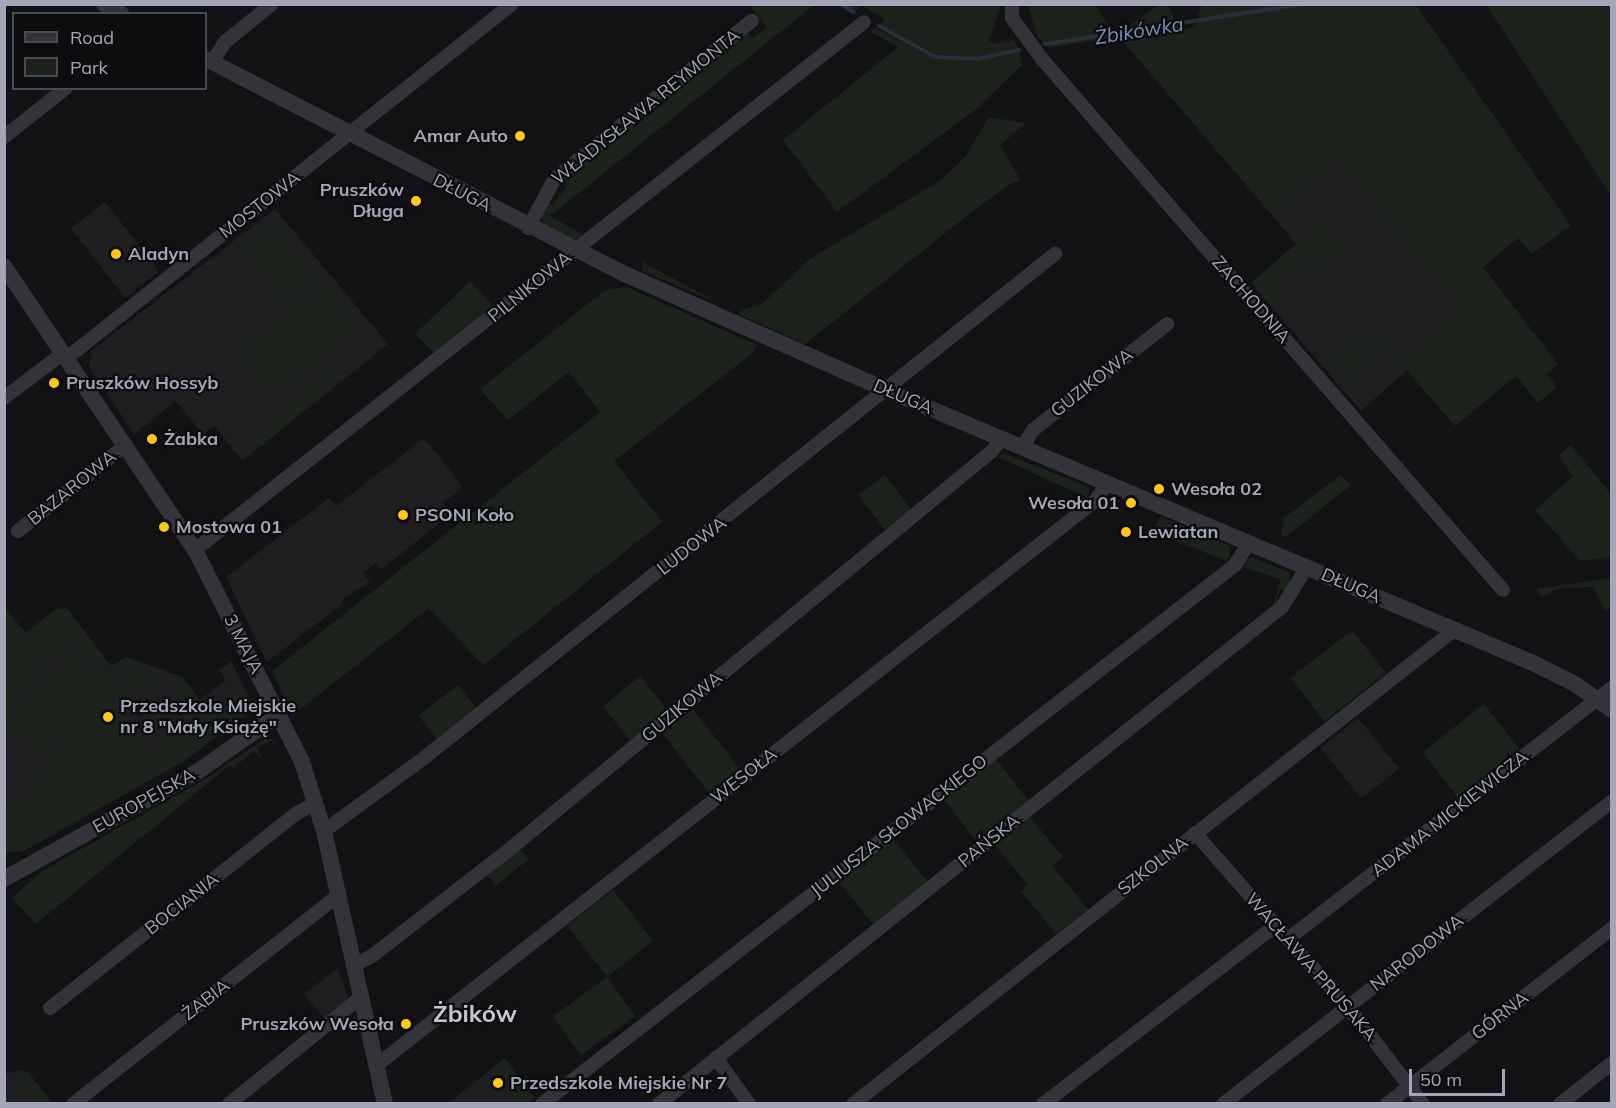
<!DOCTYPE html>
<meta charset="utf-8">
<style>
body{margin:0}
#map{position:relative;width:1616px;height:1108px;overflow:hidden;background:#121214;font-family:Mulish,sans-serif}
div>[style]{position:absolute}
.built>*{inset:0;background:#1e1e21;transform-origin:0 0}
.green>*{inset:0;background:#1a221b;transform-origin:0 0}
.stream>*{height:4px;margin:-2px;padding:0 2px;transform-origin:2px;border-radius:2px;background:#272f39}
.minor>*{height:14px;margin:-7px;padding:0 7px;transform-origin:7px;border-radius:7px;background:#333339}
.tertiary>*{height:16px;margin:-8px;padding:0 8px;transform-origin:8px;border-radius:8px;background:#333339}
.dots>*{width:16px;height:16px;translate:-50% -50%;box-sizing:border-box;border:3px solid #0d0d0f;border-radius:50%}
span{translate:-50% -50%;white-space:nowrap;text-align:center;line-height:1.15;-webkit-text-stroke:4.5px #0d0d0f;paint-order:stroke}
.street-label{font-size:18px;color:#a2a6b6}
.poi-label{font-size:18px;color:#a2a6b6;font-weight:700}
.right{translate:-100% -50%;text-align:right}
.left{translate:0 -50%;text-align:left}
.water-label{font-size:20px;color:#7592b5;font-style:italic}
.district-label{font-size:24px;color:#c3c6d2;font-weight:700}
.frame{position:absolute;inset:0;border:6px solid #a2a6b6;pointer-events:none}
.legend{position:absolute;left:12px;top:12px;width:195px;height:78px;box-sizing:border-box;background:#0d0d0f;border:2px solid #494a52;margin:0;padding:8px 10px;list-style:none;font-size:18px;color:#a2a6b6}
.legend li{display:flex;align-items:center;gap:12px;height:30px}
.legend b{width:30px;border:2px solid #494a52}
.scale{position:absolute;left:1409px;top:1069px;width:96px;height:27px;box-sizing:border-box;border:3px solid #a2a6b6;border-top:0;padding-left:8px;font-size:18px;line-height:21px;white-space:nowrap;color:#a2a6b6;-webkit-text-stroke:4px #0d0d0f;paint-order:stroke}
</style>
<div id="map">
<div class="built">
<i style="clip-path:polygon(1338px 160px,1461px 310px,1399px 361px,1407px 370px,1361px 411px,1251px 283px,1296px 244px,1271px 214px)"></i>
<i style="left:105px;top:202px;width:88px;height:43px;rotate:52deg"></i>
<i style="clip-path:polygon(275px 209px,388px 344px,242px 461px,215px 426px,203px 435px,176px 401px,134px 434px,89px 367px,92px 350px)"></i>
<i style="clip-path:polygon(424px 438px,463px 487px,443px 503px,451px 514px,382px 569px,376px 563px,363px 573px,370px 582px,344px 598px,341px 605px,267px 662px,226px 577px,329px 498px,336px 506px)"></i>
<i style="clip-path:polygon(67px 608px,111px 666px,126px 657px,182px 677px,200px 700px,237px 672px,246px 691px,191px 734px,5px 821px,5px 649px,56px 609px)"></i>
<i style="left:1358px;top:718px;width:65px;height:48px;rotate:51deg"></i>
<i style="clip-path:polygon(338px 968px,349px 1000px,325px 1019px,304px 994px)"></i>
<i style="clip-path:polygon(505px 1058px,535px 1098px,528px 1103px,447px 1104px)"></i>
<i style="clip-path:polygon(19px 1070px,28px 1072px,52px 1103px,5px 1104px,5px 1074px)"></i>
</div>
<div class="green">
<i style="clip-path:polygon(755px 5px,814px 5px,550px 216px,583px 235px,578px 241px,544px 224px,541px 212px,546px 202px,553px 205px,566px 187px,560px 180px,643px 113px,647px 117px,664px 103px,661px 99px,747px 33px,753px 38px,767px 27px,751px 8px)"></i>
<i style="clip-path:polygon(844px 5px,1001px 5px,989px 41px,995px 44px,1014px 40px,1018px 49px,974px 58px,935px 56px,880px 25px,885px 19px,861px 5px,855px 11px)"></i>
<i style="clip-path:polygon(1028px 5px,1095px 5px,1116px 36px,1155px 7px,1168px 5px,1179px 30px,1195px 27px,1202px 5px,1416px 5px,1571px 226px,1531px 254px,1518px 238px,1483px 267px,1558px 364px,1547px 374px,1557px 387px,1538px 403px,1516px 376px,1455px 426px,1402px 365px,1394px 371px,1386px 358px,1391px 352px,1399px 361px,1461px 310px,1338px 160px,1271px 214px,1121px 39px,1116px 37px,1049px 48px,1037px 36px)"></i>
<i style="clip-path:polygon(1486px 5px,1611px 5px,1611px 196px,1487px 6px)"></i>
<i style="clip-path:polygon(875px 28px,935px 59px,976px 61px,1020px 52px,1022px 65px,975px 110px,837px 212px,783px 140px,898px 47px,871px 32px)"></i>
<i style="clip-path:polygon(989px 117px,1026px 123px,1000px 145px,1021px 181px,1013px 182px,977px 208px,805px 344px,738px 314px,742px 309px,761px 305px,810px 259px,941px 180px,965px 157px)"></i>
<i style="clip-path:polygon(1322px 222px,1347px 251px,1323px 272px,1312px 257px,1289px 277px,1281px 269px,1273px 277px,1282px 287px,1291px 287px,1270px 305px,1251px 283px)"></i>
<i style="left:272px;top:224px;width:70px;height:41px;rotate:50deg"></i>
<i style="clip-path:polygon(642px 261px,646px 264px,721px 304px,642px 271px)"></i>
<i style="left:470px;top:281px;width:36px;height:76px;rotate:46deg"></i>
<i style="left:325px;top:285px;width:55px;height:109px;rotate:52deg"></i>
<i style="clip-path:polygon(627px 287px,757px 345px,754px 352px,614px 461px,662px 522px,483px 665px,429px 608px,293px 715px,272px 671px,600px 412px,569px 372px,508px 420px,480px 389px,605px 290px)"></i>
<i style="clip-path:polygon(1370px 328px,1387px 348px,1379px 356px,1359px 337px)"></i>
<i style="left:1357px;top:341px;width:26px;height:36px;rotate:54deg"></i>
<i style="left:340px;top:360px;width:12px;height:116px;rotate:48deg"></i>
<i style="clip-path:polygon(1571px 445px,1611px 494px,1611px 557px,1580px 561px,1535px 510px,1573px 476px,1558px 456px)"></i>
<i style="clip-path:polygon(1003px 453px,1089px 487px,1089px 494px,1086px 497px,998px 457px)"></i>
<i style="left:885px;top:475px;width:43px;height:33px;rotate:53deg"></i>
<i style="clip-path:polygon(1340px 475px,1351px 485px,1286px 537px,1281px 535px,1284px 518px)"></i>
<i style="clip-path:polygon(1160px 516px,1230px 546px,1229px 558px,1226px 561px,1158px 533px,1160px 529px,1155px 527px)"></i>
<i style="clip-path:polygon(1251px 557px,1291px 573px,1289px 582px,1293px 584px,1286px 591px,1279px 590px,1275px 607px,1273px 605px,1281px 579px,1240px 566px)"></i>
<i style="clip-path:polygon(1611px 578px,1611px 605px,1605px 611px,1593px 587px,1556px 589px,1543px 597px,1536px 589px)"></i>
<i style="clip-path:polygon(4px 607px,26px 633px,56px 609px,67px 608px,111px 666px,126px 657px,182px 677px,200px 700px,226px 681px,219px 669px,232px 662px,237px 673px,202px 701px,187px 698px,164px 674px,155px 676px,137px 690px,123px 672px,67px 649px,49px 624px,19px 646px,40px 675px,21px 688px,5px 725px)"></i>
<i style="left:49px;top:627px;width:26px;height:34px;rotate:54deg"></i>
<i style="left:1352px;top:630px;width:55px;height:78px;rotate:52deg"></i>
<i style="clip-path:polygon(73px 657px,120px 676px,134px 693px,103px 718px,116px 712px,149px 750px,163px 739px,173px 741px,245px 688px,253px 709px,186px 760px,24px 851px,5px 853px,5px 802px,11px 809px,42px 780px,28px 764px,44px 764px,70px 738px,66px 735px,44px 754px,7px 730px,25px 692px)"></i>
<i style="left:640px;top:676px;width:46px;height:48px;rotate:51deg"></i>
<i style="left:458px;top:685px;width:29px;height:50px;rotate:52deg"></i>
<i style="left:1484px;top:704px;width:57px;height:78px;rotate:52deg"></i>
<i style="left:693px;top:709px;width:76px;height:39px;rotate:52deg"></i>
<i style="clip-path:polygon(266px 738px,273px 741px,278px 749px,271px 741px,258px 748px,261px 758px,254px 751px,233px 768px,230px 765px,36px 924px,12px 898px,42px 871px,199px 783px)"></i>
<i style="left:996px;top:759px;width:56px;height:66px;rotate:52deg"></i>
<i style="clip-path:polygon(1030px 817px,1063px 857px,1052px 866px,1088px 909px,1056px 934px,1021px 891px,1028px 885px,995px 845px)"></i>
<i style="left:893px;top:839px;width:56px;height:69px;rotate:51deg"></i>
<i style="clip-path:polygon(519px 847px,529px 859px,496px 885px,487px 876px)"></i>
<i style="left:613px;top:890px;width:65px;height:58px;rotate:52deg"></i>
<i style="left:607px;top:977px;width:48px;height:67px;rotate:54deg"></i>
<i style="clip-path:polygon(505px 1058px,535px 1098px,528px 1103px,516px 1103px,491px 1069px)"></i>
<i style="clip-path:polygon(18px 1070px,28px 1072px,52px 1103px,41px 1103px,34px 1096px,26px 1098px)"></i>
</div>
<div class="stream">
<i style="left:841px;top:4px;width:15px;rotate:32deg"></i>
<i style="left:879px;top:26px;width:64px;rotate:29deg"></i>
<i style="left:935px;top:57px;width:43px;rotate:2.7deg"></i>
<i style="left:978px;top:59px;width:42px;rotate:-12.4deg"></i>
<i style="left:1045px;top:44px;width:261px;rotate:-8.8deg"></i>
</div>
<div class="minor">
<i style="left:1012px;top:4px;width:14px;rotate:90deg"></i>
<i style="left:1012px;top:18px;width:51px;rotate:53.8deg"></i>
<i style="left:1042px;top:59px;width:703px;rotate:49.04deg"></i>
<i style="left:212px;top:62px;width:24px;rotate:-57deg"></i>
<i style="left:225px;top:42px;width:60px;rotate:-39deg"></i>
<i style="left:4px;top:137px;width:79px;rotate:-38.3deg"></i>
<i style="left:528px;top:228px;width:57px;rotate:-61.6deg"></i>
<i style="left:555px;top:178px;width:252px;rotate:-38.6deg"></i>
<i style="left:4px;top:398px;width:68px;rotate:-37.2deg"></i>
<i style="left:58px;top:357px;width:14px;rotate:-12deg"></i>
<i style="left:72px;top:354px;width:562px;rotate:-38.5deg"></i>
<i style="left:1022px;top:448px;width:21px;rotate:-59deg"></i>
<i style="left:1033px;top:430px;width:171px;rotate:-38.3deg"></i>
<i style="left:18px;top:531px;width:138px;rotate:-38.5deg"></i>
<i style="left:195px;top:550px;width:852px;rotate:-38.28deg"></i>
<i style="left:324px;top:831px;width:124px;rotate:-36.1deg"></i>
<i style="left:424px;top:758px;width:808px;rotate:-38.62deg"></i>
<i style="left:1195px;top:833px;width:244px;rotate:48.8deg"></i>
<i style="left:1356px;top:1017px;width:110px;rotate:52.4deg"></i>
<i style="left:1288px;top:939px;width:410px;rotate:-37.8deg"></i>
<i style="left:354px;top:965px;width:20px;rotate:-27deg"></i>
<i style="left:372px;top:956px;width:175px;rotate:-37.8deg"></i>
<i style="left:510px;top:849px;width:625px;rotate:-39.55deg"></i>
<i style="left:992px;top:451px;width:15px;rotate:-53deg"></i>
<i style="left:50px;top:1008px;width:315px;rotate:-38.3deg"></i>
<i style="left:297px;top:813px;width:21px;rotate:-28deg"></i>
<i style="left:716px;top:1058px;width:57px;rotate:54.3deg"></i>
<i style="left:377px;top:1065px;width:914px;rotate:-38.16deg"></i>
<i style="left:1096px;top:500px;width:20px;rotate:-57deg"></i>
<i style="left:73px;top:1104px;width:338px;rotate:-38.2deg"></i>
<i style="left:229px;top:1104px;width:170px;rotate:-39deg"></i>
<i style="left:542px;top:1104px;width:878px;rotate:-37.87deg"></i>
<i style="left:1235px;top:565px;width:26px;rotate:-58deg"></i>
<i style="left:659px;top:1104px;width:797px;rotate:-38.58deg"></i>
<i style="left:1282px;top:607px;width:47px;rotate:-58deg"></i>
<i style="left:853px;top:1104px;width:765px;rotate:-38.26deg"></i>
<i style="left:1043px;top:1104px;width:294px;rotate:-37.5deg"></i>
<i style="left:1223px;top:1104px;width:493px;rotate:-37.9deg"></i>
<i style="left:1387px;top:1104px;width:286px;rotate:-38deg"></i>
<i style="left:1560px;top:1104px;width:66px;rotate:-38.3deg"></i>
</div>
<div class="tertiary">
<i style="left:104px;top:4px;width:20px;rotate:30deg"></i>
<i style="left:206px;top:59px;width:473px;rotate:27.2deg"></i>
<i style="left:627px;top:275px;width:283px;rotate:23.9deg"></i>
<i style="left:886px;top:390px;width:700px;rotate:22.87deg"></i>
<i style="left:1531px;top:662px;width:49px;rotate:26.6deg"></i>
<i style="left:1575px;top:684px;width:45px;rotate:35.1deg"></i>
<i style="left:4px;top:266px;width:342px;rotate:56.1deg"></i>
<i style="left:195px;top:550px;width:237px;rotate:63.2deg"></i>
<i style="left:302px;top:762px;width:72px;rotate:72.3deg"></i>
<i style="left:324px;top:831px;width:280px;rotate:77.4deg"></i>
<i style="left:4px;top:879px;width:221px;rotate:-29deg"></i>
<i style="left:197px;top:772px;width:99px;rotate:-35.1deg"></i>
</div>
<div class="dots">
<i style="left:520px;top:136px;background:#ffc61f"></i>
<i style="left:416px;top:201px;background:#ffc61f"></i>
<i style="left:116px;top:254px;background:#ffc61f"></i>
<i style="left:54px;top:383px;background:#ffc61f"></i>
<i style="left:152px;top:439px;background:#ffc61f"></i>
<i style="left:1159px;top:489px;background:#ffc61f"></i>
<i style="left:1131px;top:503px;background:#ffc61f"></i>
<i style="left:403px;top:515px;background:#ffc61f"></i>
<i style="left:164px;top:527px;background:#ffc61f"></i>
<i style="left:1126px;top:532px;background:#ffc61f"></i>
<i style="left:108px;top:717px;background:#ffc61f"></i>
<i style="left:406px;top:1024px;background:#ffc61f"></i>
<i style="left:498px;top:1083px;background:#ffc61f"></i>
</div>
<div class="street-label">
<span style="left:646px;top:107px;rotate:-39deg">WŁADYSŁAWA REYMONTA</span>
<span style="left:462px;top:193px;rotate:27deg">DŁUGA</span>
<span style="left:260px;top:205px;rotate:-38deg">MOSTOWA</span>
<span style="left:530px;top:287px;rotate:-39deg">PILNIKOWA</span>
<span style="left:1251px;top:300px;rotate:49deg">ZACHODNIA</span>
<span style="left:1092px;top:383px;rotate:-38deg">GUZIKOWA</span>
<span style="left:903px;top:397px;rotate:23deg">DŁUGA</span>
<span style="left:72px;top:488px;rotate:-39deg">BAZAROWA</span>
<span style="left:692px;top:546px;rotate:-38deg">LUDOWA</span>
<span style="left:1351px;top:586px;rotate:23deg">DŁUGA</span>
<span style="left:243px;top:644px;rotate:63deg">3 MAJA</span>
<span style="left:682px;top:707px;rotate:-40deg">GUZIKOWA</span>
<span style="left:744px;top:776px;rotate:-38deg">WESOŁA</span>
<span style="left:144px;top:801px;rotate:-29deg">EUROPEJSKA</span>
<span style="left:1450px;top:814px;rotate:-38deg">ADAMA MICKIEWICZA</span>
<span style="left:899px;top:826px;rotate:-38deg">JULIUSZA SŁOWACKIEGO</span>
<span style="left:989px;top:841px;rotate:-39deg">PAŃSKA</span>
<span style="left:1153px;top:866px;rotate:-38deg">SZKOLNA</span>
<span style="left:182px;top:904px;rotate:-38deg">BOCIANIA</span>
<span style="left:1417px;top:953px;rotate:-38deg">NARODOWA</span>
<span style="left:1311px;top:967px;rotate:49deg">WACŁAWA PRUSAKA</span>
<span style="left:206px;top:1000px;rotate:-38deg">ŻABIA</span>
<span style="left:1500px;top:1016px;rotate:-38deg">GÓRNA</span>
</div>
<div class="poi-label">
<span class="right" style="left:508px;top:136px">Amar Auto</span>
<span class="right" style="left:404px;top:201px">Pruszków<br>Długa</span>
<span class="left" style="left:128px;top:254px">Aladyn</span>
<span class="left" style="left:66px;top:383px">Pruszków Hossyb</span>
<span class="left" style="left:164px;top:439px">Żabka</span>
<span class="left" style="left:1171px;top:489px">Wesoła 02</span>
<span class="right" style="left:1119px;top:503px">Wesoła 01</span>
<span class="left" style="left:415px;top:515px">PSONI Koło</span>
<span class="left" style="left:176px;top:527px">Mostowa 01</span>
<span class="left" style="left:1138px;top:532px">Lewiatan</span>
<span class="left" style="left:120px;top:717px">Przedszkole Miejskie<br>nr 8 "Mały Książę"</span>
<span class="right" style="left:394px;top:1024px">Pruszków Wesoła</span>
<span class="left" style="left:510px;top:1083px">Przedszkole Miejskie Nr 7</span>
</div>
<div class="water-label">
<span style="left:1139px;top:30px;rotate:-9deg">Żbikówka</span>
</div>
<div class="district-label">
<span style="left:475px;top:1014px">Żbików</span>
</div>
<div class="frame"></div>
<ul class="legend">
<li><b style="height:8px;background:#333339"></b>Road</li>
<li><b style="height:16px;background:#1a221b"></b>Park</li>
</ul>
<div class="scale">50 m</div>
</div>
